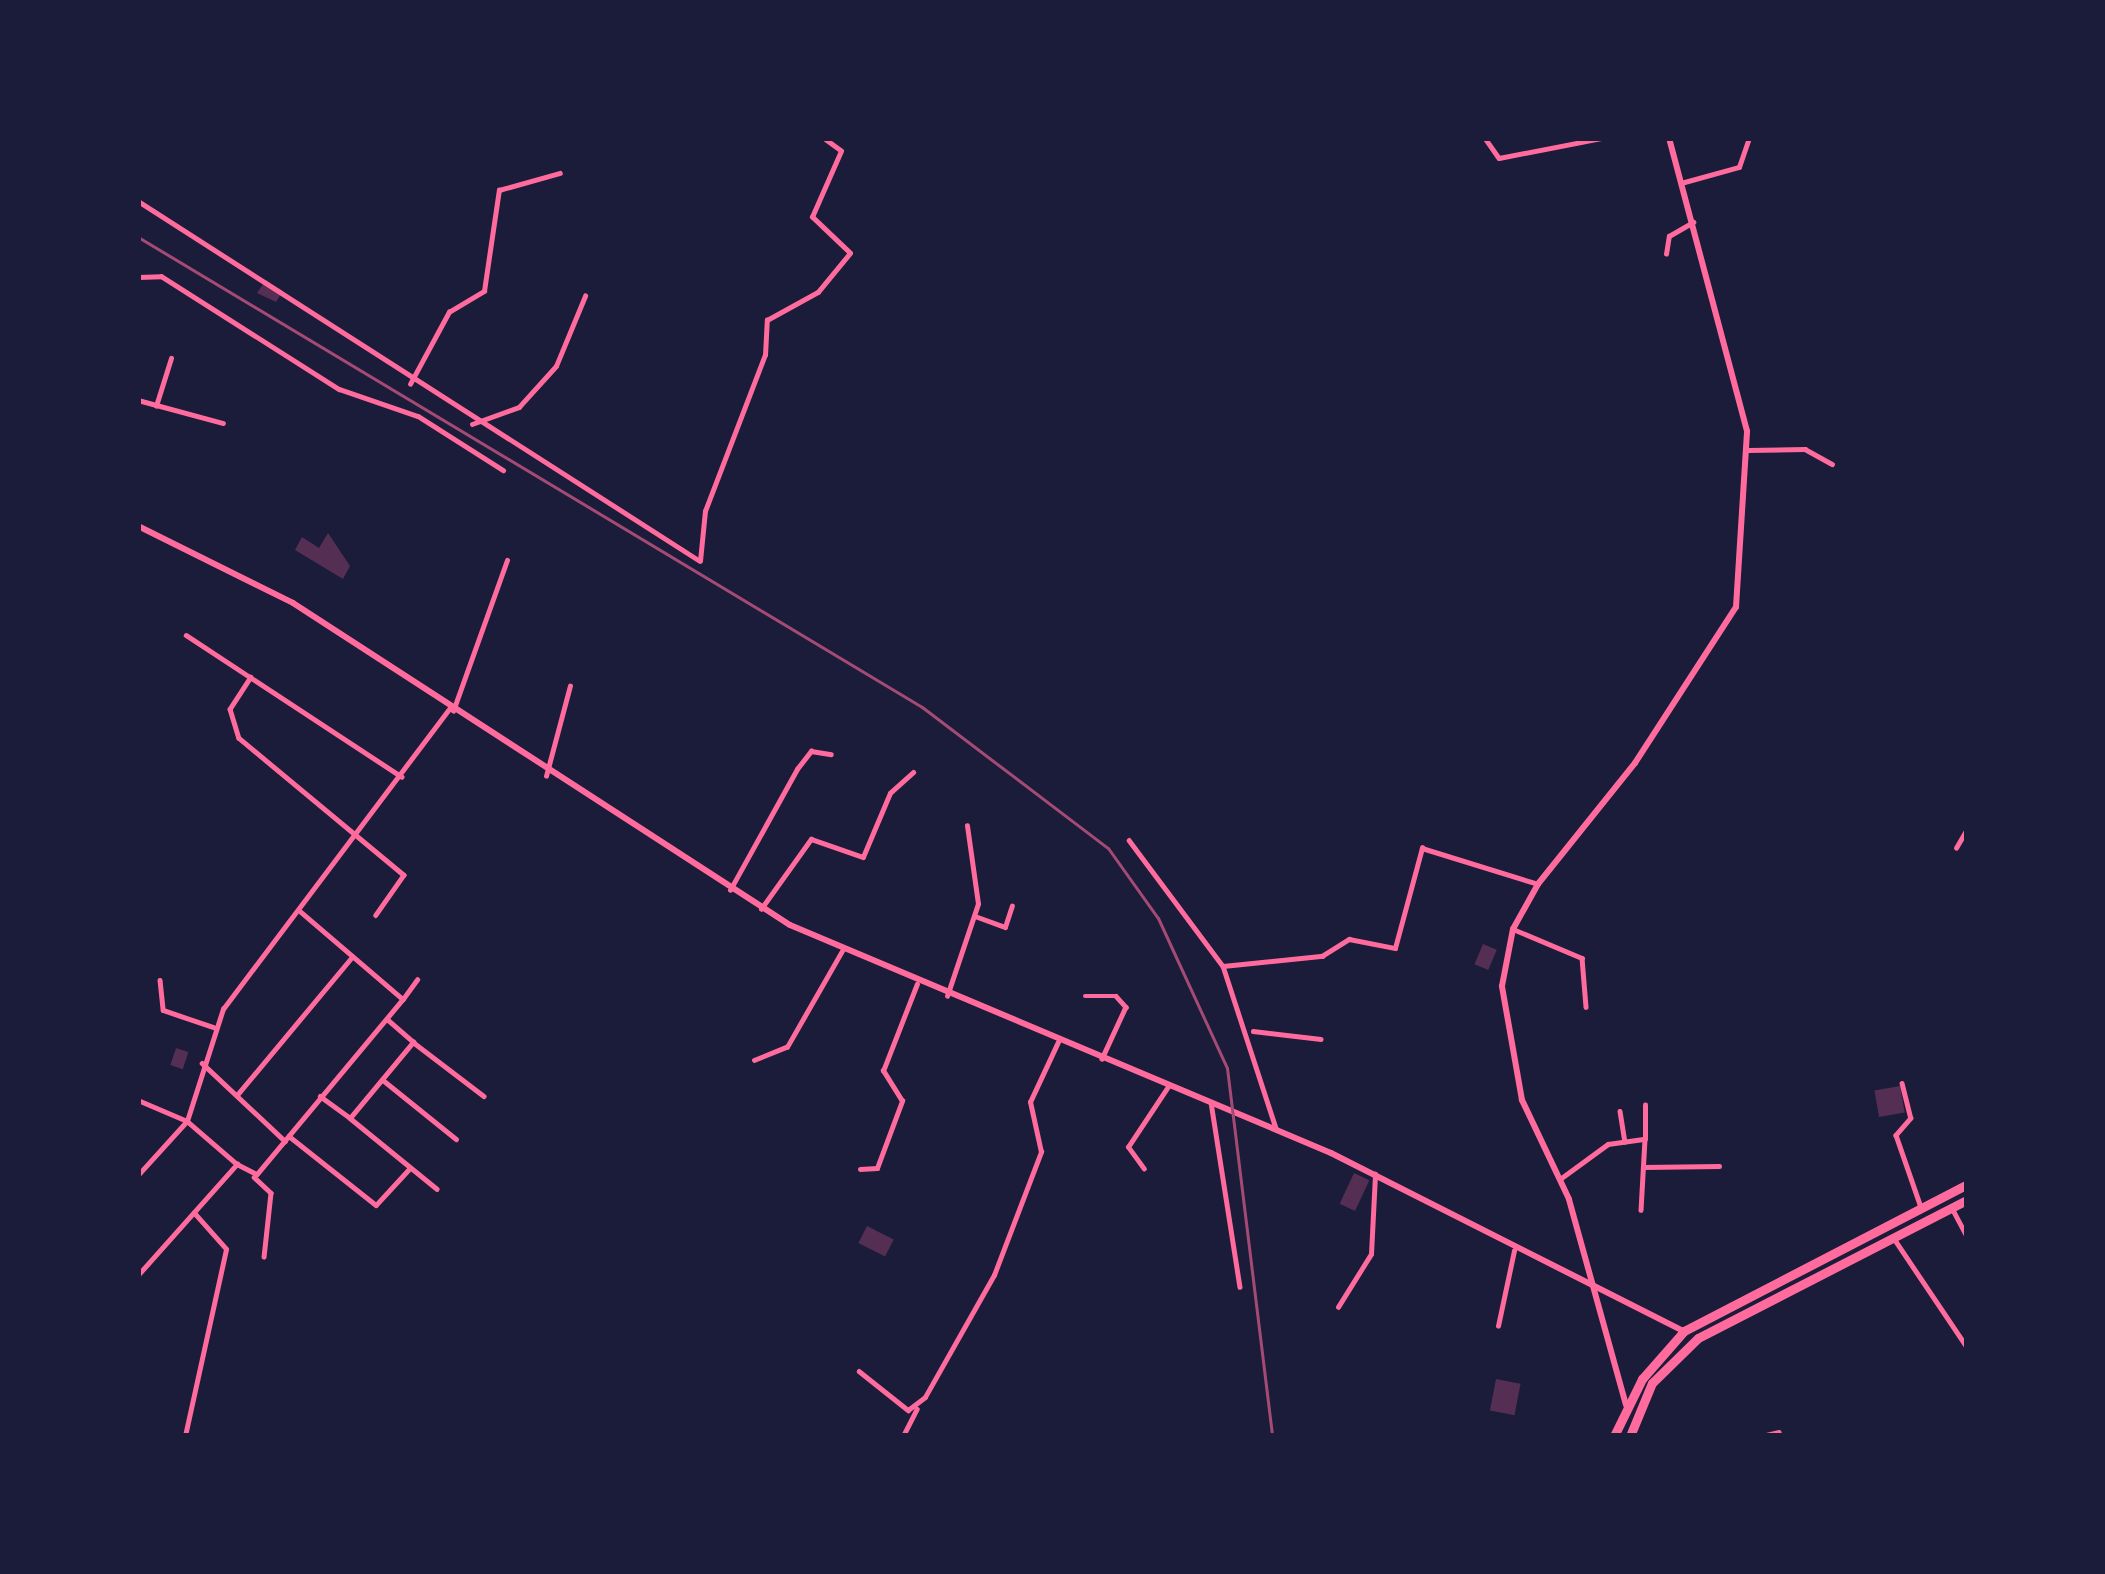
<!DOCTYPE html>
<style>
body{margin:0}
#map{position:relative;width:2105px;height:1574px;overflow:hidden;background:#1b1b3a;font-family:"Noto Sans",sans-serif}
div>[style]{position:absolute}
.building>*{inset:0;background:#542f53;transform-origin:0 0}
.minor>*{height:4.5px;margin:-2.25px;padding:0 2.25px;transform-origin:2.25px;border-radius:2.25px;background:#ff6b9d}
.tertiary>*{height:6px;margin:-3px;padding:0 3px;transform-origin:3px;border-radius:3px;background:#ff6b9d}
.trunk>*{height:9px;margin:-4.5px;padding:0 4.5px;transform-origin:4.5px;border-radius:4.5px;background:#ff6b9d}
.rail>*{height:3px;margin:-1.5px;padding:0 1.5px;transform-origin:1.5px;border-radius:1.5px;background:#a44b75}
span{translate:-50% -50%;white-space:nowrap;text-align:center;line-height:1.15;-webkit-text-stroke:12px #1b1b3a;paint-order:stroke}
.frame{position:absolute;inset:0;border:141px solid #1b1b3a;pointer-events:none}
</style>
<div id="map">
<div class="building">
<i style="clip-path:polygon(266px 280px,283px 291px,276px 302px,257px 293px)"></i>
<i style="clip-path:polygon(328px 533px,350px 566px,343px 579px,295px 550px,302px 537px,319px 548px)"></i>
<i style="left:1483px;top:944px;width:15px;height:22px;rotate:23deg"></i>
<i style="left:176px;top:1048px;width:13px;height:18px;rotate:18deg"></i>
<i style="left:1900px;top:1086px;width:27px;height:26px;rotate:80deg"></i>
<i style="left:1354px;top:1173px;width:17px;height:34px;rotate:25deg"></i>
<i style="left:867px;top:1226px;width:30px;height:19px;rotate:27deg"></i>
<i style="left:1496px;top:1379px;width:25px;height:32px;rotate:11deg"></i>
</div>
<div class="minor">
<i style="left:1485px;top:138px;width:24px;rotate:55deg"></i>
<i style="left:1499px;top:158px;width:105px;rotate:-11deg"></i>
<i style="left:1681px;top:183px;width:60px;rotate:-15.4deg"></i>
<i style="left:1739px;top:167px;width:31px;rotate:-71deg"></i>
<i style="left:138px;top:201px;width:667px;rotate:32.64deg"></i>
<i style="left:700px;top:561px;width:50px;rotate:-84.3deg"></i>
<i style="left:705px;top:511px;width:167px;rotate:-69deg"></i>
<i style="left:765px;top:355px;width:35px;rotate:-87deg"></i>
<i style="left:767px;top:320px;width:58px;rotate:-28.8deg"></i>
<i style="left:818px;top:292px;width:50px;rotate:-50.6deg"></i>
<i style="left:850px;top:253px;width:52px;rotate:-136.5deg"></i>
<i style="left:812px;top:217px;width:72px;rotate:-66.3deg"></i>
<i style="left:841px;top:151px;width:22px;rotate:-144deg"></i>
<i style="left:1666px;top:254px;width:18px;rotate:-81deg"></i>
<i style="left:1669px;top:236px;width:28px;rotate:-30deg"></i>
<i style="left:138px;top:277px;width:23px;rotate:-2deg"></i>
<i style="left:161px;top:276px;width:211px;rotate:32.4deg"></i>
<i style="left:339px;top:389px;width:83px;rotate:18.9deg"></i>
<i style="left:418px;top:416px;width:101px;rotate:32.4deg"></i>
<i style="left:410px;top:384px;width:82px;rotate:-61.6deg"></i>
<i style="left:449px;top:312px;width:41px;rotate:-31deg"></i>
<i style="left:484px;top:291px;width:102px;rotate:-81.6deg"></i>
<i style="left:499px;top:190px;width:63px;rotate:-15.6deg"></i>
<i style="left:138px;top:400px;width:88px;rotate:15.1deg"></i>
<i style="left:156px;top:406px;width:50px;rotate:-72.6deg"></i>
<i style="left:472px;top:424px;width:50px;rotate:-19.9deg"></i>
<i style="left:519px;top:407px;width:55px;rotate:-47.9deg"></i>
<i style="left:556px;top:366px;width:76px;rotate:-67.5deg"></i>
<i style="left:1748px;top:450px;width:57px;rotate:-1deg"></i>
<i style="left:1805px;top:449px;width:31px;rotate:29deg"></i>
<i style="left:186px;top:635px;width:258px;rotate:33.3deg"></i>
<i style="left:251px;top:677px;width:38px;rotate:123deg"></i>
<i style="left:230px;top:709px;width:30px;rotate:73deg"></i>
<i style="left:239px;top:738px;width:214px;rotate:39.7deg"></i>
<i style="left:404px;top:875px;width:49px;rotate:125deg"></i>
<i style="left:453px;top:711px;width:160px;rotate:-70.3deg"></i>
<i style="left:546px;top:776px;width:93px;rotate:-75.1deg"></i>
<i style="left:1129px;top:840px;width:157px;rotate:53.3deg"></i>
<i style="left:1223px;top:966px;width:170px;rotate:71.9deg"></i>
<i style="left:1956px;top:848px;width:22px;rotate:-60deg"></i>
<i style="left:730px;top:890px;width:138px;rotate:-61deg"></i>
<i style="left:797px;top:769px;width:23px;rotate:-52deg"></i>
<i style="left:811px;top:751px;width:20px;rotate:9deg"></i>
<i style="left:761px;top:909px;width:86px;rotate:-54.5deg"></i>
<i style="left:811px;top:839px;width:55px;rotate:19.1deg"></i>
<i style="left:863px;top:857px;width:69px;rotate:-67.1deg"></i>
<i style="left:890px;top:793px;width:31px;rotate:-42deg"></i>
<i style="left:301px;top:912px;width:134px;rotate:40.5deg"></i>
<i style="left:403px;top:999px;width:24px;rotate:-54deg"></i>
<i style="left:975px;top:916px;width:32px;rotate:20deg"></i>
<i style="left:1005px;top:927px;width:22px;rotate:-72deg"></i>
<i style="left:1513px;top:929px;width:75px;rotate:22.8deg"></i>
<i style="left:1582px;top:958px;width:49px;rotate:85.3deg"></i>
<i style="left:1223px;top:966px;width:100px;rotate:-5.8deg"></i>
<i style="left:1322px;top:956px;width:32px;rotate:-32deg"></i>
<i style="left:1349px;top:939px;width:47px;rotate:11.1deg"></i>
<i style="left:1395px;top:948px;width:104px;rotate:-74.9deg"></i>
<i style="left:1422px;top:848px;width:121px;rotate:17.2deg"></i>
<i style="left:160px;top:980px;width:30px;rotate:84deg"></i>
<i style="left:163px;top:1010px;width:53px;rotate:18.8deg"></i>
<i style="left:947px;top:996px;width:97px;rotate:-71.4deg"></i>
<i style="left:978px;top:904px;width:79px;rotate:-98deg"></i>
<i style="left:1085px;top:996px;width:31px"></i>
<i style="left:1116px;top:996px;width:15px;rotate:48deg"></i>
<i style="left:1126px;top:1007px;width:57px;rotate:114.8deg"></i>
<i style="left:387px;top:1019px;width:35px;rotate:41deg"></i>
<i style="left:1253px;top:1031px;width:68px;rotate:6.7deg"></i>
<i style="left:754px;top:1060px;width:35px;rotate:-22deg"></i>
<i style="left:787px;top:1047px;width:111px;rotate:-60.2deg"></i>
<i style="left:202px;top:1063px;width:114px;rotate:43.2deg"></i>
<i style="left:383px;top:1080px;width:94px;rotate:38.9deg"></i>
<i style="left:1902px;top:1083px;width:36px;rotate:76deg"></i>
<i style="left:1911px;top:1118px;width:23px;rotate:131deg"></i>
<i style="left:1896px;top:1135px;width:76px;rotate:70.9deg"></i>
<i style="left:237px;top:1095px;width:180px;rotate:-50.2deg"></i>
<i style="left:320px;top:1096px;width:37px;rotate:36deg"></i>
<i style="left:350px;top:1118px;width:99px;rotate:-50.3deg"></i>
<i style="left:413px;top:1042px;width:89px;rotate:37.3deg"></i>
<i style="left:138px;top:1100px;width:53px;rotate:23.2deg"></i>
<i style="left:187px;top:1121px;width:66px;rotate:40.7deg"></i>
<i style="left:1211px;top:1102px;width:187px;rotate:81.1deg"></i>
<i style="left:1620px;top:1111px;width:31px;rotate:81deg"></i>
<i style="left:350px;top:1118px;width:112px;rotate:39.2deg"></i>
<i style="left:289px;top:1136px;width:111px;rotate:38.4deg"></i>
<i style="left:376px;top:1205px;width:50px;rotate:-47.4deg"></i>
<i style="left:1645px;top:1139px;width:34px;rotate:-90deg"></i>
<i style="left:1643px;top:1167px;width:76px;rotate:-0.8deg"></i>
<i style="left:860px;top:1169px;width:17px;rotate:-3deg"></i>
<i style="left:877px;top:1168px;width:72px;rotate:-69.5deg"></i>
<i style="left:902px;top:1101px;width:36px;rotate:-122deg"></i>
<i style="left:883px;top:1071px;width:93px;rotate:-68.7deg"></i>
<i style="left:1144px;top:1169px;width:27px;rotate:-126deg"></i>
<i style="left:1128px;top:1147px;width:74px;rotate:-56.5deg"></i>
<i style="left:138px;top:1175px;width:73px;rotate:-47.8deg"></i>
<i style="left:187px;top:1121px;width:118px;rotate:-72.2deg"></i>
<i style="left:223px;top:1009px;width:376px;rotate:-53deg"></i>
<i style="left:254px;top:1177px;width:23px;rotate:43deg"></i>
<i style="left:271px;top:1193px;width:64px;rotate:96.2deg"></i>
<i style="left:1560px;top:1179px;width:59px;rotate:-36.1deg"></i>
<i style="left:1608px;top:1144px;width:37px;rotate:-8deg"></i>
<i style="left:1645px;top:1139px;width:71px;rotate:93.2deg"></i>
<i style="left:1952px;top:1208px;width:32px;rotate:62deg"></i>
<i style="left:1893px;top:1237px;width:133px;rotate:56.1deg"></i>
<i style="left:138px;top:1275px;width:149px;rotate:-48.3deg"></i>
<i style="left:237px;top:1164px;width:22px;rotate:27deg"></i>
<i style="left:257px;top:1174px;width:228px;rotate:-50.2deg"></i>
<i style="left:1338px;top:1307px;width:62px;rotate:-58.1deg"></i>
<i style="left:1371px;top:1254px;width:80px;rotate:-87.1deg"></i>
<i style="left:1498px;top:1326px;width:77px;rotate:-78deg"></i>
<i style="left:859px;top:1371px;width:63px;rotate:38.5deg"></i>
<i style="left:908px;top:1410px;width:21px;rotate:-37deg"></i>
<i style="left:925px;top:1397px;width:140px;rotate:-60.5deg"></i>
<i style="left:994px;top:1275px;width:132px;rotate:-69.1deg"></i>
<i style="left:1041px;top:1152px;width:51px;rotate:-102.4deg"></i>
<i style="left:1030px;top:1102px;width:66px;rotate:-65deg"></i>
<i style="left:185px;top:1436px;width:191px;rotate:-77.6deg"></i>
<i style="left:226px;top:1249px;width:48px;rotate:-131.6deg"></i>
<i style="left:903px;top:1436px;width:30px;rotate:-63deg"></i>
<i style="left:1762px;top:1436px;width:17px;rotate:-13deg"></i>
</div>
<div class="tertiary">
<i style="left:138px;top:526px;width:173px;rotate:26.4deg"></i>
<i style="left:293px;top:603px;width:592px;rotate:32.94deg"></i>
<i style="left:790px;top:925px;width:587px;rotate:22.85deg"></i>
<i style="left:1331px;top:1153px;width:395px;rotate:26.8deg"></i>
<i style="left:1626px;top:1405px;width:214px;rotate:-105.5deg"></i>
<i style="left:1569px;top:1199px;width:110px;rotate:-115.4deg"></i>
<i style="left:1522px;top:1100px;width:116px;rotate:-100deg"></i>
<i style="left:1502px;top:986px;width:58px;rotate:-79.1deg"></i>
<i style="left:1513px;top:929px;width:51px;rotate:-60.9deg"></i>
<i style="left:1538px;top:884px;width:155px;rotate:-51.3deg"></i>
<i style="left:1635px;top:763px;width:186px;rotate:-57.1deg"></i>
<i style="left:1736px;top:607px;width:176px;rotate:-86.4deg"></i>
<i style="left:1747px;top:431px;width:303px;rotate:-104.9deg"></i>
</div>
<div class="trunk">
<i style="left:1614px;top:1436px;width:64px;rotate:-63.8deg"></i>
<i style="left:1642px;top:1379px;width:64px;rotate:-48.8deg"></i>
<i style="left:1684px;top:1331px;width:319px;rotate:-27.4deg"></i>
<i style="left:1630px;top:1436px;width:57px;rotate:-67.5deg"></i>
<i style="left:1652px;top:1383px;width:64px;rotate:-44.4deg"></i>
<i style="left:1698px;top:1338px;width:302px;rotate:-27.2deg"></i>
</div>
<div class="rail">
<i style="left:138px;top:237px;width:914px;rotate:30.94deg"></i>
<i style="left:922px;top:707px;width:233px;rotate:37.2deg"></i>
<i style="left:1108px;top:848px;width:86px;rotate:54.5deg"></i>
<i style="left:1158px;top:918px;width:165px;rotate:65.3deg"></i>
<i style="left:1227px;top:1068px;width:371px;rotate:83deg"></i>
</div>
<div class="frame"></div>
</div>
